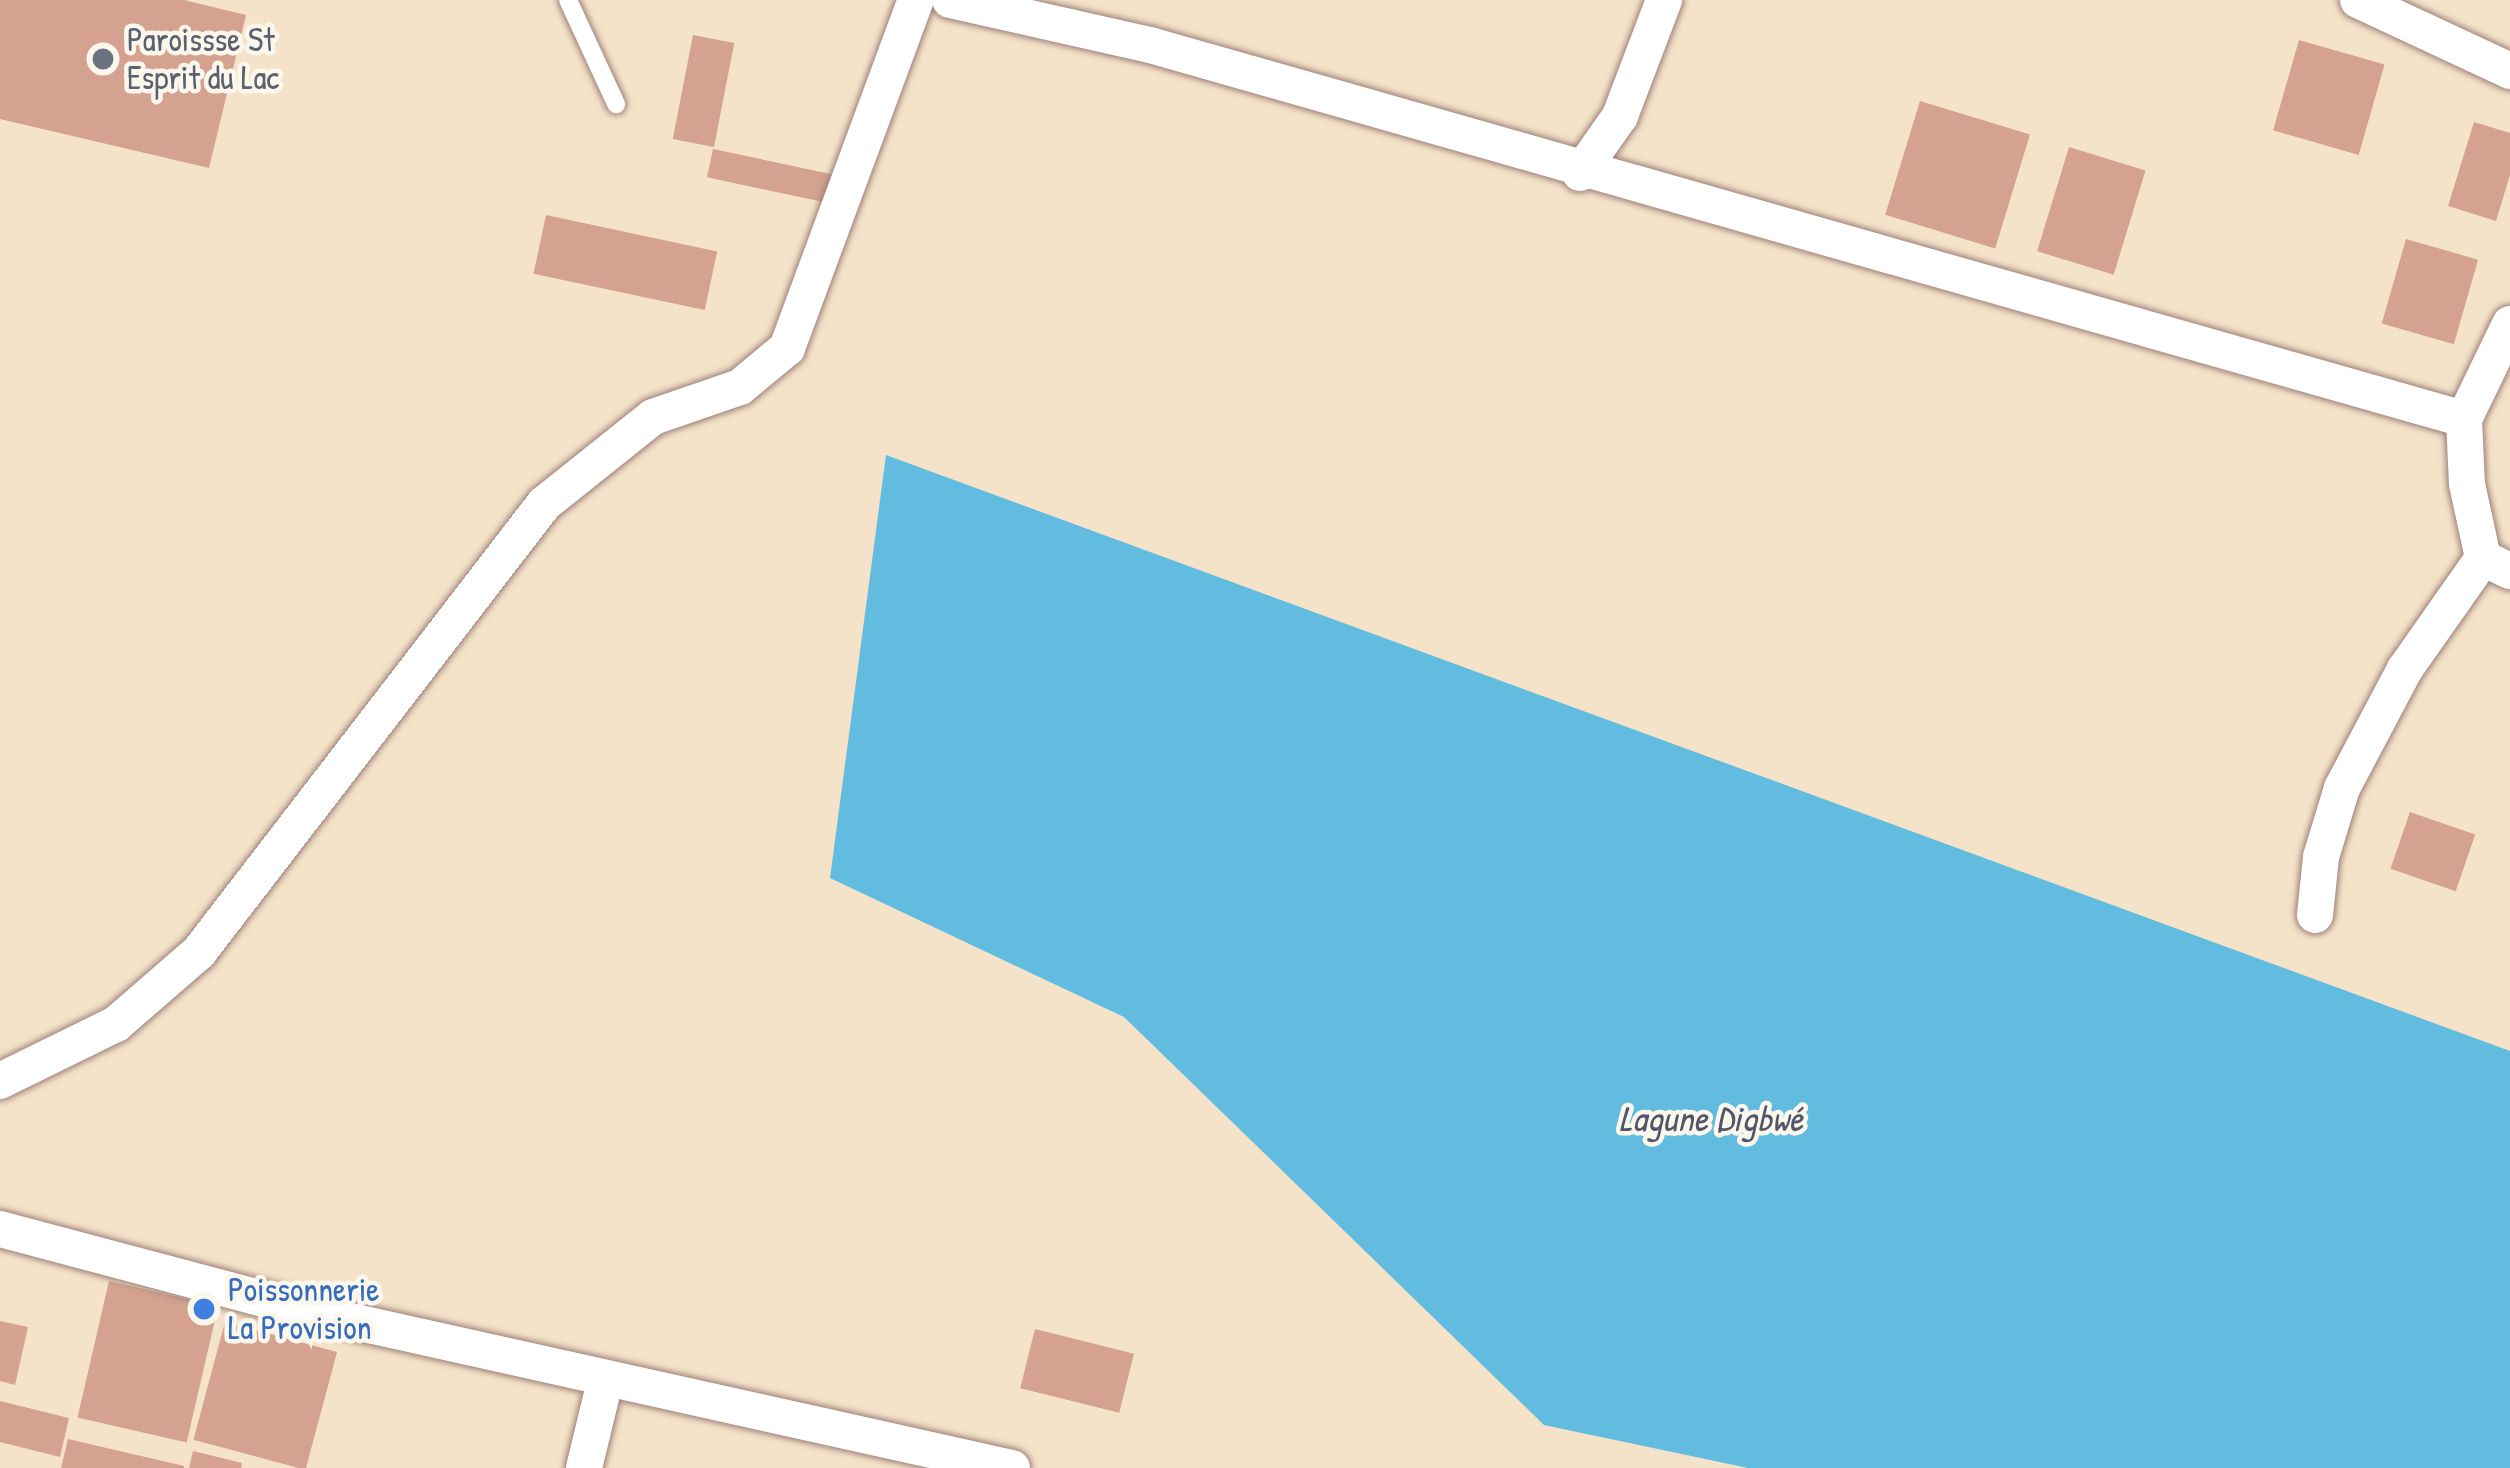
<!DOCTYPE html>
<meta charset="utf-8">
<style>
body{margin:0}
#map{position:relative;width:2510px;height:1468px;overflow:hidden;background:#f4e3c9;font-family:"Patrick Hand",sans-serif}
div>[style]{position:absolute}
.water>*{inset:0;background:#61bcdf}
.building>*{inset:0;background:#d4a28f;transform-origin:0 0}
.roads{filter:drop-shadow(0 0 3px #9f817a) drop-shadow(0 0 3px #9f817a)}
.service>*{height:18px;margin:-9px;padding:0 9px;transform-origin:9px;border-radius:9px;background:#fff}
.minor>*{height:36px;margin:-18px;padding:0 18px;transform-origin:18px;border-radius:18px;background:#fff}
.dots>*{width:33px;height:33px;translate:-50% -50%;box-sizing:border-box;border:6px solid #fbf7ec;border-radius:50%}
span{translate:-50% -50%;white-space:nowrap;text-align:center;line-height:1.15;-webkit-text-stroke:9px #fbf7ec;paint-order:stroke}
.worship-label{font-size:33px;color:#5b616d}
.left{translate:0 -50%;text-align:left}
.shop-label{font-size:33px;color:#366cbe}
.water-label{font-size:36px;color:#52566a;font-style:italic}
</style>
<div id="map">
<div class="water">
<i style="clip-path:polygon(886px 455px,2510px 1051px,2510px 1468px,1748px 1468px,1544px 1425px,1124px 1017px,830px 878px)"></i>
</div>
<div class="building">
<i style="clip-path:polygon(0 0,184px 0,246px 15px,209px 168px,0 119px)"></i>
<i style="left:693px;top:35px;width:42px;height:106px;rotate:11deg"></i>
<i style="left:2299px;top:40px;width:89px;height:94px;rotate:16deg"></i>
<i style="left:1920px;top:101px;width:115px;height:119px;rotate:17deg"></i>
<i style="clip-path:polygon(2474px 122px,2510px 133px,2510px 175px,2496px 221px,2448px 206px)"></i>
<i style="left:2069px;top:147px;width:80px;height:109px;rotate:17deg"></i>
<i style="left:713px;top:149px;width:125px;height:29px;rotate:12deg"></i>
<i style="left:546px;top:215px;width:175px;height:60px;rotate:12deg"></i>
<i style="left:2406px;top:239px;width:75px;height:88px;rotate:16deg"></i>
<i style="left:2410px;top:812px;width:69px;height:60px;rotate:19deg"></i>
<i style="left:109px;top:1281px;width:112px;height:140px;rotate:13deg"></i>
<i style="clip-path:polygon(0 1321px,28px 1327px,15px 1385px,0 1381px)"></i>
<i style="left:225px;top:1322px;width:116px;height:122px;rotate:15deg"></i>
<i style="left:1035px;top:1329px;width:102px;height:61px;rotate:14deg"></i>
<i style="clip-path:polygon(0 1401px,69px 1418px,60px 1457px,0 1442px)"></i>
<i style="clip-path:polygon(68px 1439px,184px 1466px,184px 1468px,61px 1468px)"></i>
<i style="clip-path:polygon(193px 1451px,242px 1463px,241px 1468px,189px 1468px)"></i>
</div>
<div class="roads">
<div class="service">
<i style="left:568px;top:0;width:115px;rotate:65.2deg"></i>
</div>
<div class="minor">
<i style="left:950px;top:0;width:205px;rotate:12.7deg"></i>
<i style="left:1150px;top:45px;width:1366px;rotate:15.89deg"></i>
<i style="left:2358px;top:0;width:168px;rotate:25deg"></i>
<i style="left:1580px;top:173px;width:70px;rotate:-54.9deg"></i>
<i style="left:1620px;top:116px;width:124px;rotate:-69.2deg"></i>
<i style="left:2510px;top:324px;width:106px;rotate:115.8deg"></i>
<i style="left:2464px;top:419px;width:65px;rotate:87.4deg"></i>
<i style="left:2467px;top:484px;width:76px;rotate:77.8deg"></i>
<i style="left:2483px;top:558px;width:30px;rotate:26deg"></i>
<i style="left:2315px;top:915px;width:58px;rotate:-84.1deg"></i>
<i style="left:2321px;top:857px;width:72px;rotate:-73.1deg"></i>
<i style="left:2342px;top:788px;width:135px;rotate:-62.1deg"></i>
<i style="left:2405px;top:669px;width:136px;rotate:-54.9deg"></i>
<i style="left:0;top:1081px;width:129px;rotate:-26.2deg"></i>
<i style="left:116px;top:1024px;width:110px;rotate:-40.9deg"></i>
<i style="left:199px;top:952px;width:565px;rotate:-52.4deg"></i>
<i style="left:544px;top:504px;width:139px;rotate:-38.6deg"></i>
<i style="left:653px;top:417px;width:92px;rotate:-19deg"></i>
<i style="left:740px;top:387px;width:61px;rotate:-39.7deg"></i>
<i style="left:787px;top:348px;width:371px;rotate:-69.7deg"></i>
<i style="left:0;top:1229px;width:326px;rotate:14.9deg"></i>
<i style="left:315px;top:1313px;width:714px;rotate:12.54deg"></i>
<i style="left:584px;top:1468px;width:89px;rotate:-76.4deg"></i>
</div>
</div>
<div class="dots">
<i style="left:103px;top:59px;background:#6b7280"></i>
<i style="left:204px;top:1309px;background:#3f7fe0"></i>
</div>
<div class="worship-label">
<span class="left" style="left:127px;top:59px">Paroissse St<br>Esprit du Lac</span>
</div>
<div class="shop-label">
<span class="left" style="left:228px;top:1309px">Poissonnerie<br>La Provision</span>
</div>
<div class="water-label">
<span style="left:1711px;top:1118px">Lagune Digbwé</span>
</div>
</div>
